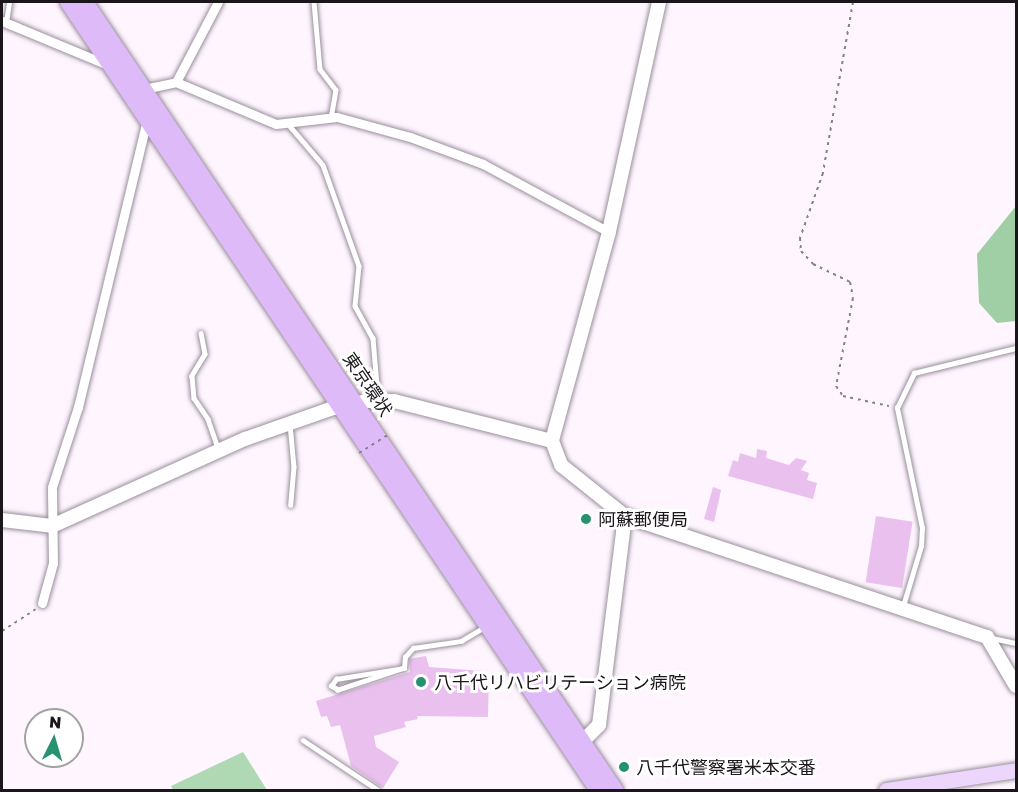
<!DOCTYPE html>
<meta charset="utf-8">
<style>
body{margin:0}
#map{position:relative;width:1018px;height:792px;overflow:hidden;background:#fef5ff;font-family:"Golos Text","Noto Sans JP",sans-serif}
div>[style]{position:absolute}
.green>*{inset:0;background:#aed9b2}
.forest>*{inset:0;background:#a0cfa5}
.building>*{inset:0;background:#e9c0ee;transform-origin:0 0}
.path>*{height:2px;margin-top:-1px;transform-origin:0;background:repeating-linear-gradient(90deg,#868087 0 3px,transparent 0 7.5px)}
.roads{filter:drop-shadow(0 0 2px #998f9a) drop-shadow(0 0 2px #998f9a)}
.lane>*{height:4.5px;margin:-2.25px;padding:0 2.25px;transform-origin:2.25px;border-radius:2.25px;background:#fff}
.street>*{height:9px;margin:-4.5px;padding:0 4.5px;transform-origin:4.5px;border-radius:4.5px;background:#fff}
.secondary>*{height:14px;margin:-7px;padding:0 7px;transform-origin:7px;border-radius:7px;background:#fff}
.primary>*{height:15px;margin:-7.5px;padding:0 7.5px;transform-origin:7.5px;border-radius:7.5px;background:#ecd6fb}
.highway>*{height:16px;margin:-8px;padding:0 8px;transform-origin:8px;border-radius:8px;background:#dfbaf8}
.path-bridge>*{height:2px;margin-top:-1px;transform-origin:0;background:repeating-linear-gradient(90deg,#868087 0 3px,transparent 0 7.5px)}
.dots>*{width:16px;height:16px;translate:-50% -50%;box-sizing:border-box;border:3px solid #fff;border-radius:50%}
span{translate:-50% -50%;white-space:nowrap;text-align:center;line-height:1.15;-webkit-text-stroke:6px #fff;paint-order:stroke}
.street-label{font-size:18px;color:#1a161a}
.poi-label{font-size:18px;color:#1a161a}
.left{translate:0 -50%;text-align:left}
.frame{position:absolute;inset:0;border:3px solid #1a161a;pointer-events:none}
.north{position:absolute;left:24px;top:708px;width:60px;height:60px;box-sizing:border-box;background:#fff;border:2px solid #a3a2a3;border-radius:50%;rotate:5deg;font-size:16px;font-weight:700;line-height:24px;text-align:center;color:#1a161a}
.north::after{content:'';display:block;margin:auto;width:21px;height:27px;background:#289170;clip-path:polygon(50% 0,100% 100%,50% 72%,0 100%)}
</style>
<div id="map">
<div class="green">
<i style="clip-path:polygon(243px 752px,267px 790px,173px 790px,171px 786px)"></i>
</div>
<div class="forest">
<i style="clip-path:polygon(1016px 206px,1016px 321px,997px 323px,979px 303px,977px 254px)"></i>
</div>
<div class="building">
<i style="clip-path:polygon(757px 449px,767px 451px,766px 458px,789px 465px,796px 458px,807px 461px,801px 470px,809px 473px,807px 480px,817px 483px,813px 499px,728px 476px,733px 460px,738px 462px,740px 453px,756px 458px)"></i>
<i style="clip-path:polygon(713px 487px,721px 490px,714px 522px,704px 519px)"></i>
<i style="left:876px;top:516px;width:37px;height:67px;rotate:9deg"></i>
<i style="clip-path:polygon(426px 656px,429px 667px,483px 671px,489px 675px,488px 717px,417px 716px,418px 719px,404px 722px,406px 727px,374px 736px,376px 747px,399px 762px,383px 788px,351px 766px,340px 725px,331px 727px,327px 716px,321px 717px,316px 701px,410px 672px,409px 659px)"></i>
</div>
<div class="path">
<i style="left:853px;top:2px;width:174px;rotate:100deg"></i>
<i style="left:823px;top:173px;width:69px;rotate:109.5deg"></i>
<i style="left:800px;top:238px;width:13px;rotate:86deg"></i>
<i style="left:801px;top:251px;width:18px;rotate:47deg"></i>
<i style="left:813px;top:264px;width:41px;rotate:25.9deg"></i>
<i style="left:850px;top:282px;width:16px;rotate:79deg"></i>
<i style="left:853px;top:298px;width:90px;rotate:100.9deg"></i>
<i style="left:836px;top:386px;width:12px;rotate:55deg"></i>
<i style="left:843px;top:396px;width:47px;rotate:12.3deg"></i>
<i style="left:2px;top:631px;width:40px;rotate:-32.9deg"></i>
</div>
<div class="roads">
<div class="lane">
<i style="left:314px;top:2px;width:67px;rotate:84.9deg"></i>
<i style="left:320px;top:69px;width:26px;rotate:53deg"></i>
<i style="left:336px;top:90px;width:27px;rotate:100deg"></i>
<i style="left:6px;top:22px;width:20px;rotate:-81deg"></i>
<i style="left:289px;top:125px;width:52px;rotate:49.6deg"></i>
<i style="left:323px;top:165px;width:107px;rotate:70.4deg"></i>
<i style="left:359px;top:266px;width:40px;rotate:95.7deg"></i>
<i style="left:355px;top:306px;width:37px;rotate:61deg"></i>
<i style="left:373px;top:338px;width:60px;rotate:85.2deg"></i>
<i style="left:201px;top:333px;width:21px;rotate:79deg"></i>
<i style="left:205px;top:354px;width:26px;rotate:121deg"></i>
<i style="left:192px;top:376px;width:22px;rotate:85deg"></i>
<i style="left:194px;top:398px;width:25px;rotate:56deg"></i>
<i style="left:208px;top:419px;width:31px;rotate:71deg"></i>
<i style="left:290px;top:424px;width:43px;rotate:84.7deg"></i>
<i style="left:294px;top:467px;width:38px;rotate:95deg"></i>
<i style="left:903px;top:606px;width:63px;rotate:-73.3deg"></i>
<i style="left:921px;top:546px;width:18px;rotate:-87deg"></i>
<i style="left:922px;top:528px;width:123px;rotate:-101.8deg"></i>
<i style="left:897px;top:408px;width:39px;rotate:-64deg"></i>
<i style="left:914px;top:373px;width:105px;rotate:-13.8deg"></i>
<i style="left:992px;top:638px;width:25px;rotate:12deg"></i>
<i style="left:404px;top:668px;width:70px;rotate:161.6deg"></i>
<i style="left:338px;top:690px;width:8px;rotate:-150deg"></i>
<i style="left:331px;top:686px;width:9px;rotate:-54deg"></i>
<i style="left:336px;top:679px;width:69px;rotate:-9.2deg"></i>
<i style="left:404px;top:668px;width:11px;rotate:-85deg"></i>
<i style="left:405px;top:657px;width:12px;rotate:-48deg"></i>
<i style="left:413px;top:648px;width:49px;rotate:-8.3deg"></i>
<i style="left:461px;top:641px;width:27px;rotate:-31deg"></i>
<i style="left:303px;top:740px;width:90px;rotate:33.7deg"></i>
</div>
<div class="street">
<i style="left:2px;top:21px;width:117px;rotate:22.6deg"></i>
<i style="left:176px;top:82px;width:90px;rotate:-62.3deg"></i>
<i style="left:144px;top:89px;width:33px;rotate:-12deg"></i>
<i style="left:176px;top:82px;width:108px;rotate:22.8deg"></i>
<i style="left:276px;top:124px;width:61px;rotate:-6.5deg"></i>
<i style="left:337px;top:117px;width:76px;rotate:15.3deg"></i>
<i style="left:410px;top:137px;width:78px;rotate:20.3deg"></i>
<i style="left:483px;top:164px;width:143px;rotate:28.4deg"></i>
<i style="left:42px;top:603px;width:41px;rotate:-74.6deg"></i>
<i style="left:53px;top:563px;width:76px;rotate:-90.8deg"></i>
<i style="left:52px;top:487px;width:84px;rotate:-72deg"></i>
<i style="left:78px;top:407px;width:295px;rotate:-76.5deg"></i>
</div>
<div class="secondary">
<i style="left:659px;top:2px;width:235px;rotate:102.3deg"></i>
<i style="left:609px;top:232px;width:217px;rotate:105.3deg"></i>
<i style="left:552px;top:441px;width:26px;rotate:69deg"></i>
<i style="left:561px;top:465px;width:82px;rotate:38.6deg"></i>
<i style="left:625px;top:516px;width:382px;rotate:18.5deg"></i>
<i style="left:987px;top:637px;width:57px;rotate:59.4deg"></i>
<i style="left:2px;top:520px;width:50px;rotate:6.8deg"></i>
<i style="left:52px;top:526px;width:212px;rotate:-24.3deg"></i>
<i style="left:245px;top:439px;width:90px;rotate:-19.4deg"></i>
<i style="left:330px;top:409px;width:40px;rotate:-12deg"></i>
<i style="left:369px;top:401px;width:25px"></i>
<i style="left:394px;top:401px;width:163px;rotate:14.2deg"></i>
<i style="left:583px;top:741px;width:23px;rotate:-45deg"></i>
<i style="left:599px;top:725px;width:211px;rotate:-82.9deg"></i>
</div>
<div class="primary">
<i style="left:886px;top:790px;width:132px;rotate:-8.7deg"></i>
</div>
<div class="highway">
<i style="left:68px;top:2px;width:950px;rotate:56.08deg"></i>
<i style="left:85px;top:2px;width:950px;rotate:56.08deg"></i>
</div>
</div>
<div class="path-bridge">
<i style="left:359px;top:453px;width:36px;rotate:-32deg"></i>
</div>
<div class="dots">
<i style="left:586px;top:519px;background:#289170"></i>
<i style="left:421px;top:682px;background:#289170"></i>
<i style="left:624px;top:767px;background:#289170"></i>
</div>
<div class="street-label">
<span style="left:368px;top:384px;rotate:56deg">東京環状</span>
</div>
<div class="poi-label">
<span class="left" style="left:598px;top:519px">阿蘇郵便局</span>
<span class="left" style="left:434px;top:682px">八千代リハビリテーション病院</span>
<span class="left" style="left:636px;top:767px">八千代警察署米本交番</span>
</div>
<div class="frame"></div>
<div class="north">N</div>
</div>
